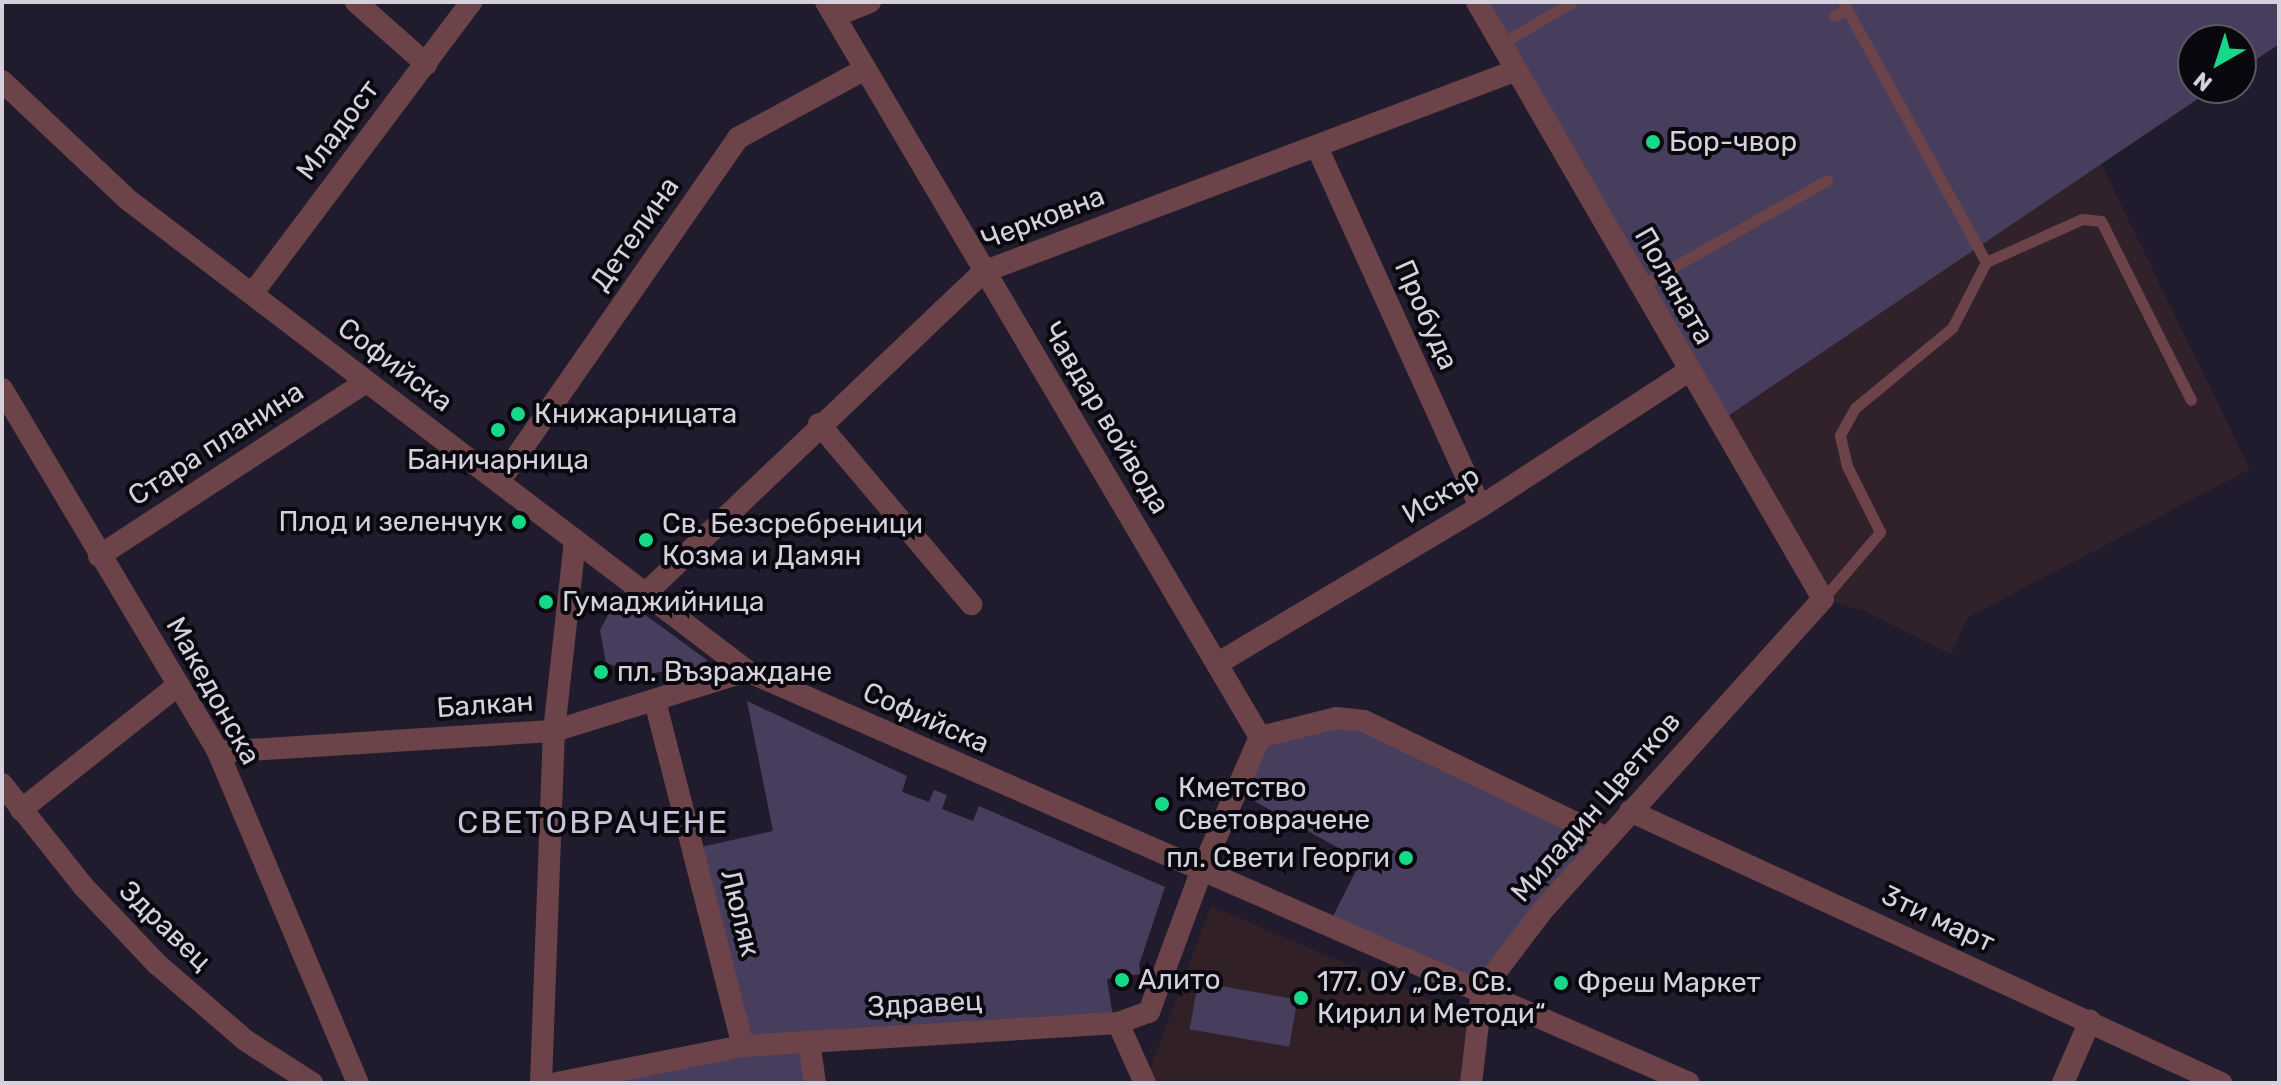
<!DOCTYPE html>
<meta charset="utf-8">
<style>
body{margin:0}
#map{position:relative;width:2281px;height:1085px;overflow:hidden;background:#211c2d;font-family:Rubik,sans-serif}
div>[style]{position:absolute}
.industrial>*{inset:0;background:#30212b}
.education>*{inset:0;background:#322027}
.green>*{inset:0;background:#473e5e;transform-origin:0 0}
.service>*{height:11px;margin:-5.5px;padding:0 5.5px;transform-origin:5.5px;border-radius:5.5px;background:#6c4348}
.minor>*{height:22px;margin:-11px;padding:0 11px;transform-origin:11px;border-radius:11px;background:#6c4348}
.tertiary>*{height:22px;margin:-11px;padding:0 11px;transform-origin:11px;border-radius:11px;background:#6c4348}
.dots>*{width:22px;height:22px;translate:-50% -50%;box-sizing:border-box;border:4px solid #0a080f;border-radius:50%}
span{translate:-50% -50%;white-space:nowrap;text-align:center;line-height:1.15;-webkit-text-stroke:8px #0a080f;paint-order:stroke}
.street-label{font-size:28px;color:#d4d1dd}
.poi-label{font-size:28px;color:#d4d1dd}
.left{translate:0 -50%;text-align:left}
.right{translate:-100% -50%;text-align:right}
.quarter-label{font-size:32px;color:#c9c3da;letter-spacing:2px}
.frame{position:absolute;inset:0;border:4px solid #d4d1dd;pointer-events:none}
.north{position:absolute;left:2177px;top:24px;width:80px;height:80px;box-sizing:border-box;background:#0a080f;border:2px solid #5b5861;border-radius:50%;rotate:219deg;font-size:22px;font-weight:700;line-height:32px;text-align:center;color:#d4d1dd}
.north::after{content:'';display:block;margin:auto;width:28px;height:36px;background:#15d989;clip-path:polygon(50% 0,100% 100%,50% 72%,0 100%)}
</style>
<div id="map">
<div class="industrial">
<i style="clip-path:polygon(2101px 164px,2250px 469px,1967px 618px,1951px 654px,1864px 611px,1823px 599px,1719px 422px)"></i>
</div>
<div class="education">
<i style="clip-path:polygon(1211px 906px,1478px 1020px,1471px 1083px,1145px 1083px)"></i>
</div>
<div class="green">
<i style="clip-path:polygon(1476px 2px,2279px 2px,2279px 44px,2241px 70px,2241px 40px,2193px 40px,2193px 88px,2214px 88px,1719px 422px)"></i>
<i style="clip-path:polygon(625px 600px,707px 660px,704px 666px,640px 675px,606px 663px,600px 630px,612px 608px)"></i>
<i style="clip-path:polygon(747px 701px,907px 776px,902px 792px,929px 802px,934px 790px,947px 795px,942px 809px,973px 821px,979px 806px,1165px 887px,1139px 965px,1141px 974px,1107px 979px,1114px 1024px,809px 1041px,815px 1083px,557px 1083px,743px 1046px,692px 849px,773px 831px)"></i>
<i style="clip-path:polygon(1336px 718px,1607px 838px,1482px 990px,1328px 926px,1358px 867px,1353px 856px,1236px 791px,1260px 737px)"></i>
<i style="left:1198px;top:982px;width:101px;height:48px;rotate:10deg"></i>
</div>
<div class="service">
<i style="left:1843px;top:2px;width:297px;rotate:61.2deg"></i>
<i style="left:1834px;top:16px;width:15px;rotate:-28deg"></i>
<i style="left:1501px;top:44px;width:82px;rotate:-30.6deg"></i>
<i style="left:1640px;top:286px;width:215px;rotate:-29.5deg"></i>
<i style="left:1823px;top:599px;width:88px;rotate:-49.6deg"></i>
<i style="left:1880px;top:532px;width:74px;rotate:-116.6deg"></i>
<i style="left:1847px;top:466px;width:32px;rotate:-103deg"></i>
<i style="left:1840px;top:435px;width:31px;rotate:-61deg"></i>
<i style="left:1855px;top:408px;width:126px;rotate:-39.5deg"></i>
<i style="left:1952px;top:328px;width:74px;rotate:-62.7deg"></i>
<i style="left:1986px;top:262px;width:105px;rotate:-24.1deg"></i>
<i style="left:2082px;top:219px;width:19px;rotate:6deg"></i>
<i style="left:2101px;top:221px;width:200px;rotate:63.3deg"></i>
</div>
<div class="minor">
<i style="left:356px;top:2px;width:94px;rotate:41.5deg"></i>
<i style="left:835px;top:16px;width:38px;rotate:-22deg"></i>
<i style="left:1317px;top:147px;width:395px;rotate:65.6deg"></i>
<i style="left:252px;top:294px;width:365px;rotate:-53.1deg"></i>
<i style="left:2px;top:389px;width:422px;rotate:59.2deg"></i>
<i style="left:218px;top:752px;width:359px;rotate:67.1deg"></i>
<i style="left:819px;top:424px;width:236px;rotate:49.8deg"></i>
<i style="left:499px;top:482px;width:419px;rotate:-55.2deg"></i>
<i style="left:738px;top:138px;width:145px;rotate:-28.5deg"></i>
<i style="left:99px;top:556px;width:319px;rotate:-33.1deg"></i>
<i style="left:645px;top:594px;width:467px;rotate:-43.6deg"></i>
<i style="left:983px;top:272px;width:568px;rotate:-20.73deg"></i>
<i style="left:1220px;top:662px;width:303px;rotate:-30.8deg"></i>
<i style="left:1480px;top:507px;width:249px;rotate:-33.1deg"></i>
<i style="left:655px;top:701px;width:356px;rotate:75.7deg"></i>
<i style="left:1260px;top:737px;width:78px;rotate:-14deg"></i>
<i style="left:1336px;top:718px;width:28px;rotate:6deg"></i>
<i style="left:1364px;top:721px;width:270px;rotate:25.7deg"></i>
<i style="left:218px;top:752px;width:337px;rotate:-3.6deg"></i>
<i style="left:554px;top:731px;width:202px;rotate:-17.3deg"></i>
<i style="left:2px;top:784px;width:130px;rotate:51.5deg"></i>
<i style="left:83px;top:886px;width:108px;rotate:46.5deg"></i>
<i style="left:157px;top:964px;width:116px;rotate:40.8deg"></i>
<i style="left:245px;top:1040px;width:80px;rotate:32.7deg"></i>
<i style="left:21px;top:810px;width:201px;rotate:-38.5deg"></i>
<i style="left:1630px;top:811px;width:651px;rotate:24.71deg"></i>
<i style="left:1118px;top:1023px;width:66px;rotate:65.8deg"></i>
<i style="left:809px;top:1041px;width:42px;rotate:81.9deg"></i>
<i style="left:541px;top:1083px;width:352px;rotate:-87.9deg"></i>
<i style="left:554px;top:731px;width:192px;rotate:-83.7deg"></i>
<i style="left:557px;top:1083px;width:190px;rotate:-11.3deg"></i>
<i style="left:743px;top:1046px;width:376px;rotate:-3.5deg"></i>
<i style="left:1118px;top:1023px;width:33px;rotate:-20deg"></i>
<i style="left:1149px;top:1012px;width:149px;rotate:-69.6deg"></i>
<i style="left:1471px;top:1083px;width:94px;rotate:-83.3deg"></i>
<i style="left:1482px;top:990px;width:101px;rotate:-52.7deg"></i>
<i style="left:1543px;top:910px;width:418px;rotate:-48deg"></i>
<i style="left:1823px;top:599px;width:690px;rotate:-120.1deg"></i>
<i style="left:2063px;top:1083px;width:68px;rotate:-66.5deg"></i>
</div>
<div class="tertiary">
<i style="left:826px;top:2px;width:854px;rotate:59.44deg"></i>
<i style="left:1260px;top:737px;width:147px;rotate:113.6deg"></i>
<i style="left:2px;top:81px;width:172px;rotate:43.3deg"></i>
<i style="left:127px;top:199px;width:779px;rotate:37.28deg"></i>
<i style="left:747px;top:671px;width:1028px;rotate:23.62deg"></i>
</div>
<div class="dots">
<i style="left:1653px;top:142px;background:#15d989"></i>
<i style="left:518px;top:414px;background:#15d989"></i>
<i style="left:498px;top:430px;background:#15d989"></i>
<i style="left:519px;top:522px;background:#15d989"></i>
<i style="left:646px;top:540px;background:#15d989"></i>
<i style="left:546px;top:602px;background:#15d989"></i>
<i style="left:601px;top:672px;background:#15d989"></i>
<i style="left:1162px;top:804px;background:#15d989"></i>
<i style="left:1406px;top:858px;background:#15d989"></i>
<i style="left:1122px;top:980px;background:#15d989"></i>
<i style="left:1561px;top:983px;background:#15d989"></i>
<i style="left:1301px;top:998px;background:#15d989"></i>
</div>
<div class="street-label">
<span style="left:338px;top:130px;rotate:-53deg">Младост</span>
<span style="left:1043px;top:218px;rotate:-21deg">Черковна</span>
<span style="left:635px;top:234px;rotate:-55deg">Детелина</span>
<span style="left:1674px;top:286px;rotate:60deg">Поляната</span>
<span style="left:1426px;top:315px;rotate:66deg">Пробуда</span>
<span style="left:395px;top:365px;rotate:37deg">Софийска</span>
<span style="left:1106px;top:418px;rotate:59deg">Чавдар войвода</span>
<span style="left:216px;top:444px;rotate:-33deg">Стара планина</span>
<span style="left:1441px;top:495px;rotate:-31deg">Искър</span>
<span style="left:213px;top:691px;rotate:61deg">Македонска</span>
<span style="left:485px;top:705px;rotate:-4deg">Балкан</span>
<span style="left:926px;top:718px;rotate:24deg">Софийска</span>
<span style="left:1596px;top:807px;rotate:-49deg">Миладин Цветков</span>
<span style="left:740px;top:913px;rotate:76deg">Люляк</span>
<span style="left:1938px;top:919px;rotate:25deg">3ти март</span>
<span style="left:165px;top:926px;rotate:44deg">Здравец</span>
<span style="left:925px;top:1004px;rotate:-3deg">Здравец</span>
</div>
<div class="poi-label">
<span class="left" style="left:1669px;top:142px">Бор-чвор</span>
<span class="left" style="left:534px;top:414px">Книжарницата</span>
<span style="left:498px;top:460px">Баничарница</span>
<span class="right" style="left:503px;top:522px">Плод и зеленчук</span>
<span class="left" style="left:662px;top:540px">Св. Безсребреници<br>Козма и Дамян</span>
<span class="left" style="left:562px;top:602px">Гумаджийница</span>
<span class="left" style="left:617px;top:672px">пл. Възраждане</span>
<span class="left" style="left:1178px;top:804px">Кметство<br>Световрачене</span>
<span class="right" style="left:1390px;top:858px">пл. Свети Георги</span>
<span class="left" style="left:1138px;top:980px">Алито</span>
<span class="left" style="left:1317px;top:998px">177. ОУ „Св. Св.<br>Кирил и Методи“</span>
<span class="left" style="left:1577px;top:983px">Фреш Маркет</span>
</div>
<div class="quarter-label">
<span style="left:593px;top:822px">СВЕТОВРАЧЕНЕ</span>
</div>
<div class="frame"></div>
<div class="north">N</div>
</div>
